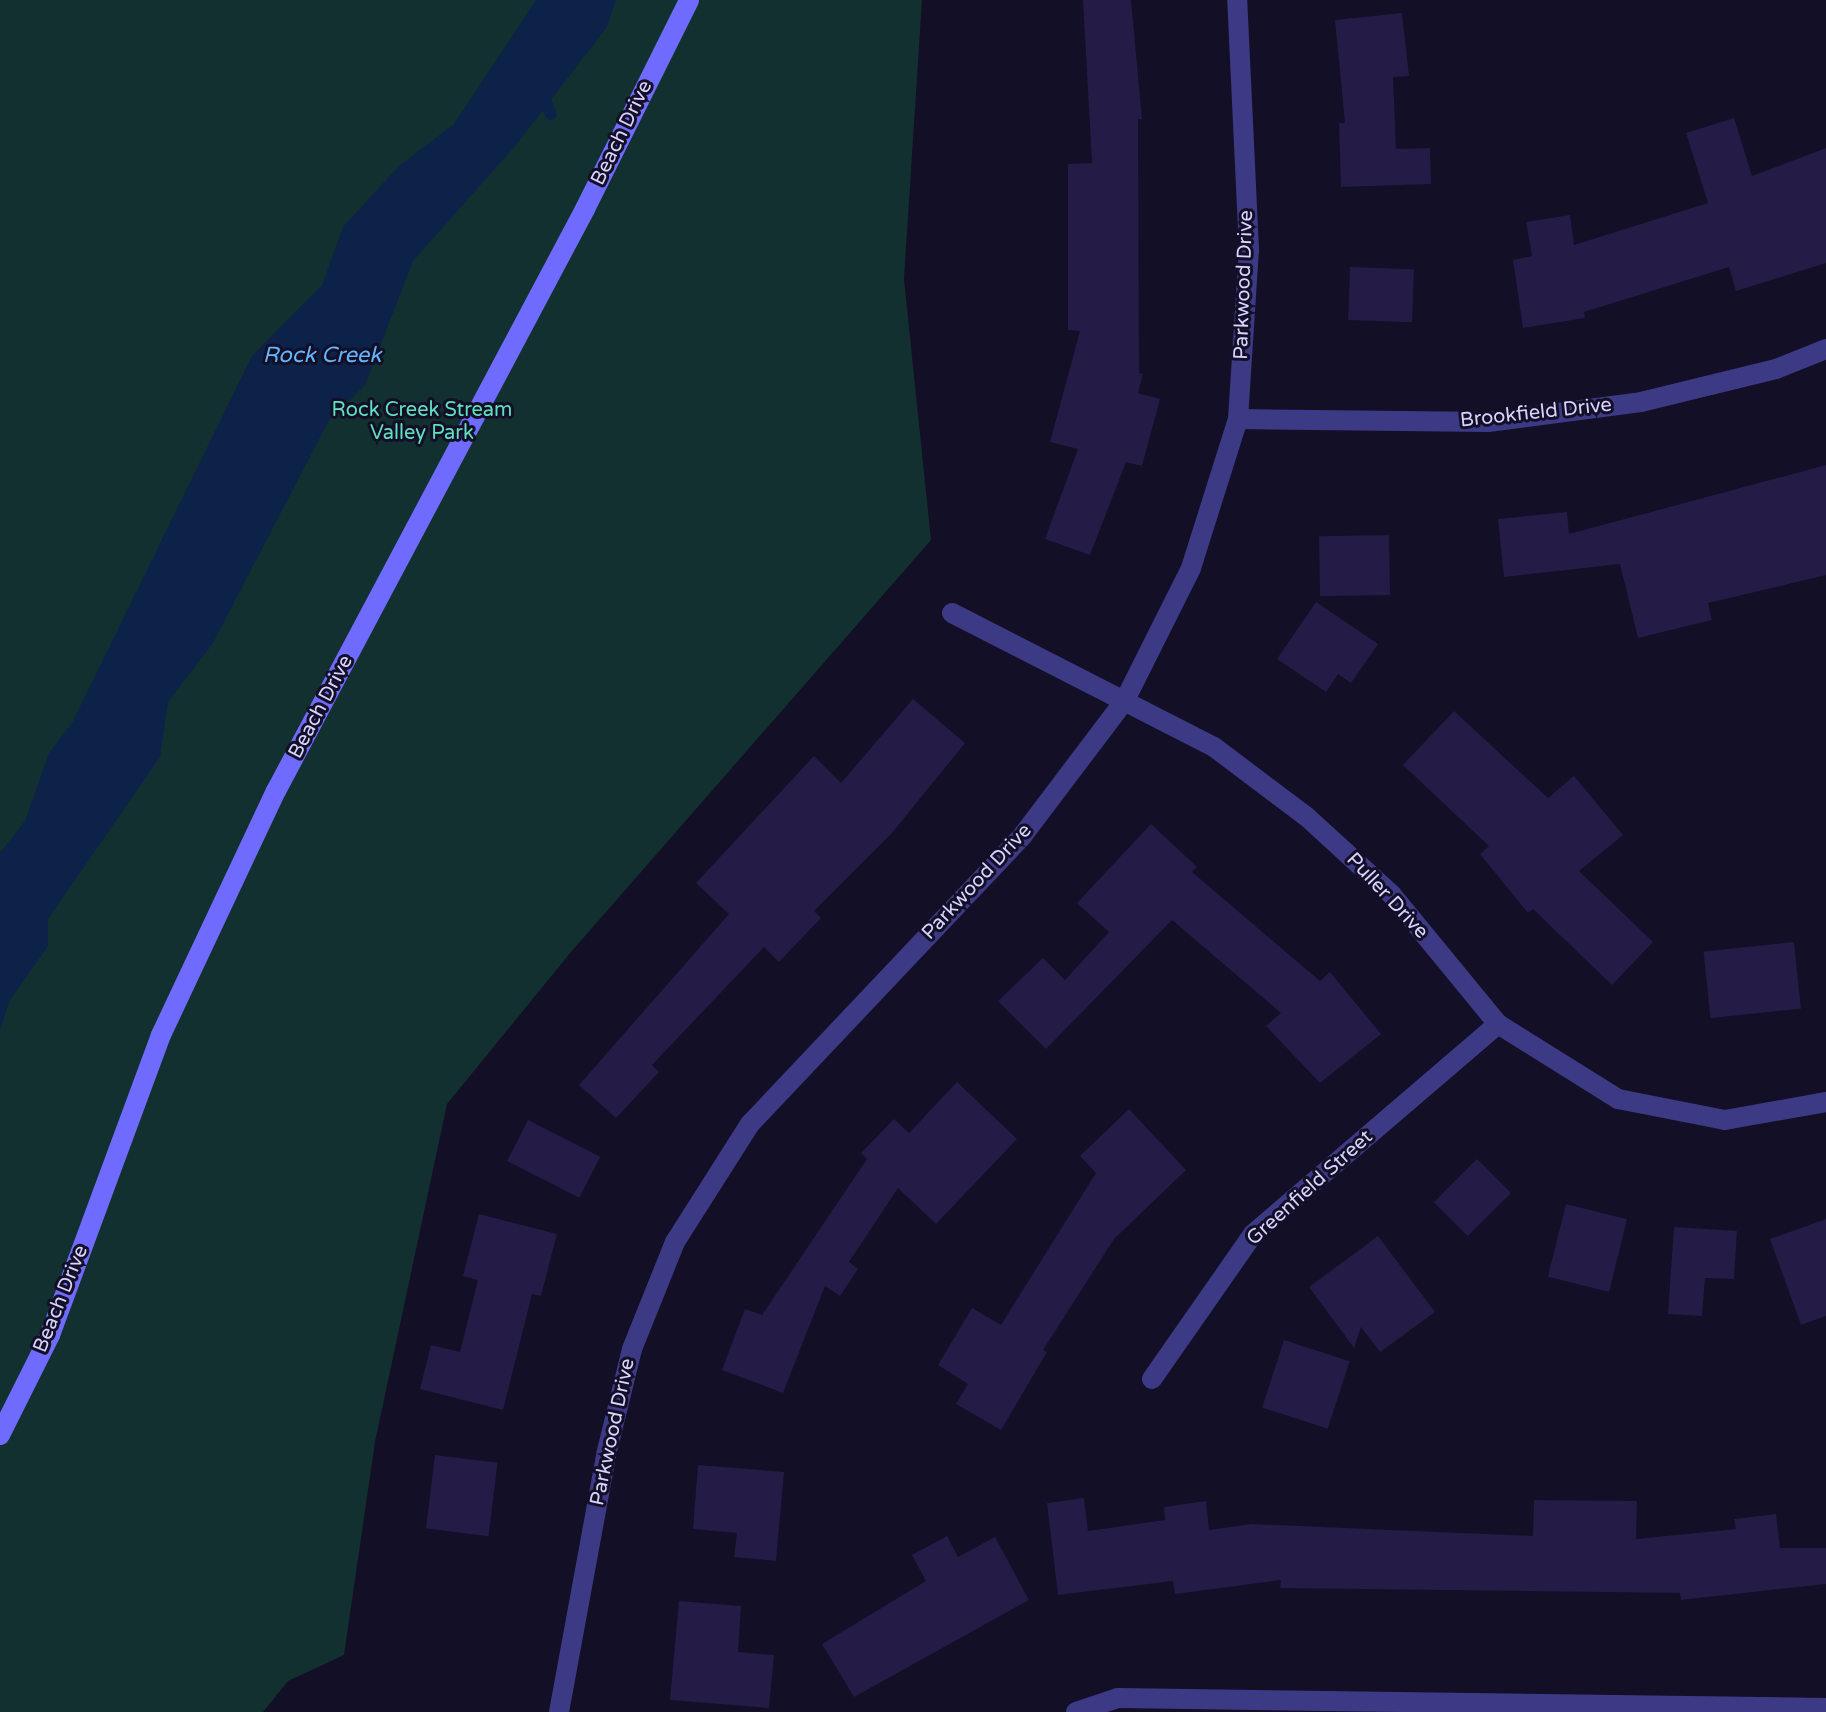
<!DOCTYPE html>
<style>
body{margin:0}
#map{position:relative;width:1826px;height:1712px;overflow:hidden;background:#130f26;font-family:"Varela Round",sans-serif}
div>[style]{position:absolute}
.green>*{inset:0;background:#12302f}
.water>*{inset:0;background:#0c2248}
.stream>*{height:12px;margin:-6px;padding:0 6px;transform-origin:6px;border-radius:6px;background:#0c2248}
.building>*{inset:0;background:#241b47;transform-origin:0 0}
.street>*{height:20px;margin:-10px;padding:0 10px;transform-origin:10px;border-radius:10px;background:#3d3a85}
.secondary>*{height:20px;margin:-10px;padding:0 10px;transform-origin:10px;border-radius:10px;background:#6f6bff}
span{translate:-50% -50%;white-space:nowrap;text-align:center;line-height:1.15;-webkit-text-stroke:6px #130f26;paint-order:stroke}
.street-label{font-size:20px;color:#d9d4ff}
.park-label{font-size:20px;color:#5fe0c0}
.water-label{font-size:22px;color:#62b6ff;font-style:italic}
</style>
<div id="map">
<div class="green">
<i style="clip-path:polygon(0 0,922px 0,904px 279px,931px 540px,571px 952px,447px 1104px,375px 1442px,344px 1655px,288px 1681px,263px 1712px,0 1712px)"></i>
</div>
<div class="water">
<i style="clip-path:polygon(536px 0,616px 0,607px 27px,516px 145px,413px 261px,365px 385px,328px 422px,213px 643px,168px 702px,160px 757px,48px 919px,48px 946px,10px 1000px,0 1030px,0 853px,25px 821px,49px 753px,72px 723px,252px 356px,322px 285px,343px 227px,399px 166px,454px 124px)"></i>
</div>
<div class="stream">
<i style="left:541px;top:91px;width:25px;rotate:67deg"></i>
</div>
<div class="building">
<i style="clip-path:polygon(1083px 0,1131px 0,1142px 119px,1138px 119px,1139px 373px,1143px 374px,1138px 393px,1160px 399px,1142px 466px,1126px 462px,1090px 555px,1045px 539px,1078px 449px,1050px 442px,1080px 331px,1068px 330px,1068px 164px,1092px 163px)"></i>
<i style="clip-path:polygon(1402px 13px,1409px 76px,1393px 77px,1396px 149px,1430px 148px,1431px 184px,1341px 187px,1339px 123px,1345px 123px,1335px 20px)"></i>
<i style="clip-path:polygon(1734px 118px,1752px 176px,1826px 148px,1826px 263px,1736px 291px,1729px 267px,1584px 312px,1585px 318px,1523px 328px,1513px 260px,1532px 256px,1526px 222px,1570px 215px,1574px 245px,1708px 203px,1686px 133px)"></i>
<i style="left:1350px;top:267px;width:64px;height:53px;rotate:2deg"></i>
<i style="clip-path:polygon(1826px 465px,1826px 575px,1708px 603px,1712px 620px,1638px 638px,1620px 564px,1504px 577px,1498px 519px,1567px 512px,1569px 534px)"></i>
<i style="left:1389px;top:535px;width:60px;height:70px;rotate:89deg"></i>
<i style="clip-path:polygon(1316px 602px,1378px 644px,1351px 683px,1338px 674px,1326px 692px,1277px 659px)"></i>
<i style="clip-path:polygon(913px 699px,965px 743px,892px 833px,814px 911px,821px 918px,779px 962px,764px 947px,652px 1065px,659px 1072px,616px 1118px,579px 1085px,729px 914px,696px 883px,814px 756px,841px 783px)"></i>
<i style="clip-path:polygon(1454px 711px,1548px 798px,1574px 776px,1623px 835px,1579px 871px,1653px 942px,1612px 985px,1533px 909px,1528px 913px,1480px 854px,1489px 846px,1403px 765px)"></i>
<i style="clip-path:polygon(1151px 824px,1197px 867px,1192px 872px,1320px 981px,1330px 972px,1381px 1034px,1320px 1083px,1266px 1026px,1281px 1013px,1172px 920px,1046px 1049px,998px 1001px,1043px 958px,1065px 980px,1109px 932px,1077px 903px)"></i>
<i style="left:1794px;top:942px;width:67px;height:91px;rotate:84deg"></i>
<i style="clip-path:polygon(957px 1082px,1017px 1139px,936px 1224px,898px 1188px,849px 1262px,858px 1269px,840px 1296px,825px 1286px,783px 1393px,722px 1370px,745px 1309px,762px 1315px,867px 1159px,861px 1153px,894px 1119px,909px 1133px)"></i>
<i style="clip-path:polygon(1129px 1109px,1186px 1170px,1114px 1239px,1043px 1350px,1047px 1352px,1001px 1430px,956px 1404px,968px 1384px,938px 1365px,972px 1308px,1001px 1325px,1096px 1173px,1080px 1156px)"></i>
<i style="left:528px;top:1120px;width:81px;height:46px;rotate:27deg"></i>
<i style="left:1477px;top:1159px;width:48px;height:61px;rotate:45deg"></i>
<i style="left:1566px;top:1204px;width:63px;height:75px;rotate:14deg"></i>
<i style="clip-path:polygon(479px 1214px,557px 1234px,541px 1296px,532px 1294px,503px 1410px,420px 1389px,431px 1345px,460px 1352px,478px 1280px,463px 1276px)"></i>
<i style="clip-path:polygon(1826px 1219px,1826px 1316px,1801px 1325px,1770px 1239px)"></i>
<i style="clip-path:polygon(1674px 1227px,1737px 1231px,1734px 1279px,1705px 1278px,1702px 1316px,1668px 1314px)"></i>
<i style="clip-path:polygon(1378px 1236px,1435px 1312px,1380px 1352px,1361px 1327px,1354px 1348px,1309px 1287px)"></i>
<i style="left:1284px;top:1340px;width:69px;height:71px;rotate:18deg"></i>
<i style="left:435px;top:1455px;width:63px;height:74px;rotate:7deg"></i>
<i style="clip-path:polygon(698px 1465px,784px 1472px,776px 1561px,734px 1557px,737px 1533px,693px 1529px)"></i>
<i style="clip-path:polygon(1084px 1498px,1088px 1531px,1165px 1520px,1164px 1507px,1206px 1501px,1209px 1530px,1251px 1524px,1533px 1536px,1534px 1500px,1637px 1501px,1636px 1539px,1736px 1529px,1734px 1519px,1776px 1514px,1780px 1548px,1826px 1548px,1826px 1584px,1681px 1600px,1680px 1593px,1280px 1588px,1281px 1580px,1175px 1594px,1173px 1581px,1058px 1595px,1047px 1503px)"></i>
<i style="clip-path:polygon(947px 1536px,958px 1557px,995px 1537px,1029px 1600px,854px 1697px,822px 1644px,926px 1581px,912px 1555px)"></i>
<i style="clip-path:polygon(679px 1601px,741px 1606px,738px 1652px,774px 1655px,769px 1708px,670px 1700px)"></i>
</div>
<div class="street">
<i style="left:1238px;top:419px;width:250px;rotate:0.7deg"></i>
<i style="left:1488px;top:422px;width:154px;rotate:-7.4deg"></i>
<i style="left:1641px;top:402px;width:139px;rotate:-13.7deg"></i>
<i style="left:1776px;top:369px;width:54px;rotate:-21.8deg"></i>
<i style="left:952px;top:613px;width:294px;rotate:27.1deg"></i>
<i style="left:1214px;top:747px;width:116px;rotate:37deg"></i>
<i style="left:1307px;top:817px;width:115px;rotate:42.5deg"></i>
<i style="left:1392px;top:895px;width:167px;rotate:50.6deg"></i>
<i style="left:1498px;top:1024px;width:142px;rotate:32deg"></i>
<i style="left:1618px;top:1099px;width:109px;rotate:11.1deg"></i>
<i style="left:1725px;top:1120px;width:103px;rotate:-10.1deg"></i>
<i style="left:1152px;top:1379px;width:177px;rotate:-55.1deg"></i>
<i style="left:1253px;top:1234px;width:323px;rotate:-40.6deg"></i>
<i style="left:559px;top:1712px;width:261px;rotate:-79.6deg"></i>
<i style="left:606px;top:1455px;width:109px;rotate:-76.2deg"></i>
<i style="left:632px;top:1349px;width:115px;rotate:-68.1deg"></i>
<i style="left:675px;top:1242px;width:140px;rotate:-57.6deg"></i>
<i style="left:750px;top:1124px;width:398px;rotate:-46.6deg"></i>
<i style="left:1023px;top:835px;width:169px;rotate:-52.9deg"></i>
<i style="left:1125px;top:700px;width:148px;rotate:-63.4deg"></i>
<i style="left:1191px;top:568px;width:156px;rotate:-72.5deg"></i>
<i style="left:1238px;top:419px;width:169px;rotate:-86.3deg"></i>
<i style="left:1249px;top:250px;width:250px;rotate:-92.7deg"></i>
<i style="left:1076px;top:1712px;width:44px;rotate:-18.4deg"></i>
<i style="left:1118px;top:1698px;width:708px;rotate:0.81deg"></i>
</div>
<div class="secondary">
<i style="left:0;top:1435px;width:112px;rotate:-63.4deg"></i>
<i style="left:50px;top:1335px;width:320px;rotate:-69.7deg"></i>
<i style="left:161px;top:1035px;width:270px;rotate:-64.8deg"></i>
<i style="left:276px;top:791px;width:659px;rotate:-62.03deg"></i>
<i style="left:585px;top:209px;width:233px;rotate:-63.5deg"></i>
</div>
<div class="street-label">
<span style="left:622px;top:133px;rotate:-64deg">Beach Drive</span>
<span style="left:1244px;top:285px;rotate:-88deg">Parkwood Drive</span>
<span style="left:1536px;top:413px;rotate:-6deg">Brookfield Drive</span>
<span style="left:321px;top:707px;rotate:-62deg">Beach Drive</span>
<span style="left:977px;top:882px;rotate:-47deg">Parkwood Drive</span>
<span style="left:1387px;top:896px;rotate:47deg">Puller Drive</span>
<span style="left:1310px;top:1188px;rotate:-42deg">Greenfield Street</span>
<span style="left:61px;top:1299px;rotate:-68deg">Beach Drive</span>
<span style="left:613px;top:1432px;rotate:-78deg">Parkwood Drive</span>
</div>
<div class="park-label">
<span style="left:422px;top:422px">Rock Creek Stream<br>Valley Park</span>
</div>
<div class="water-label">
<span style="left:322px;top:356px">Rock Creek</span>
</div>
</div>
